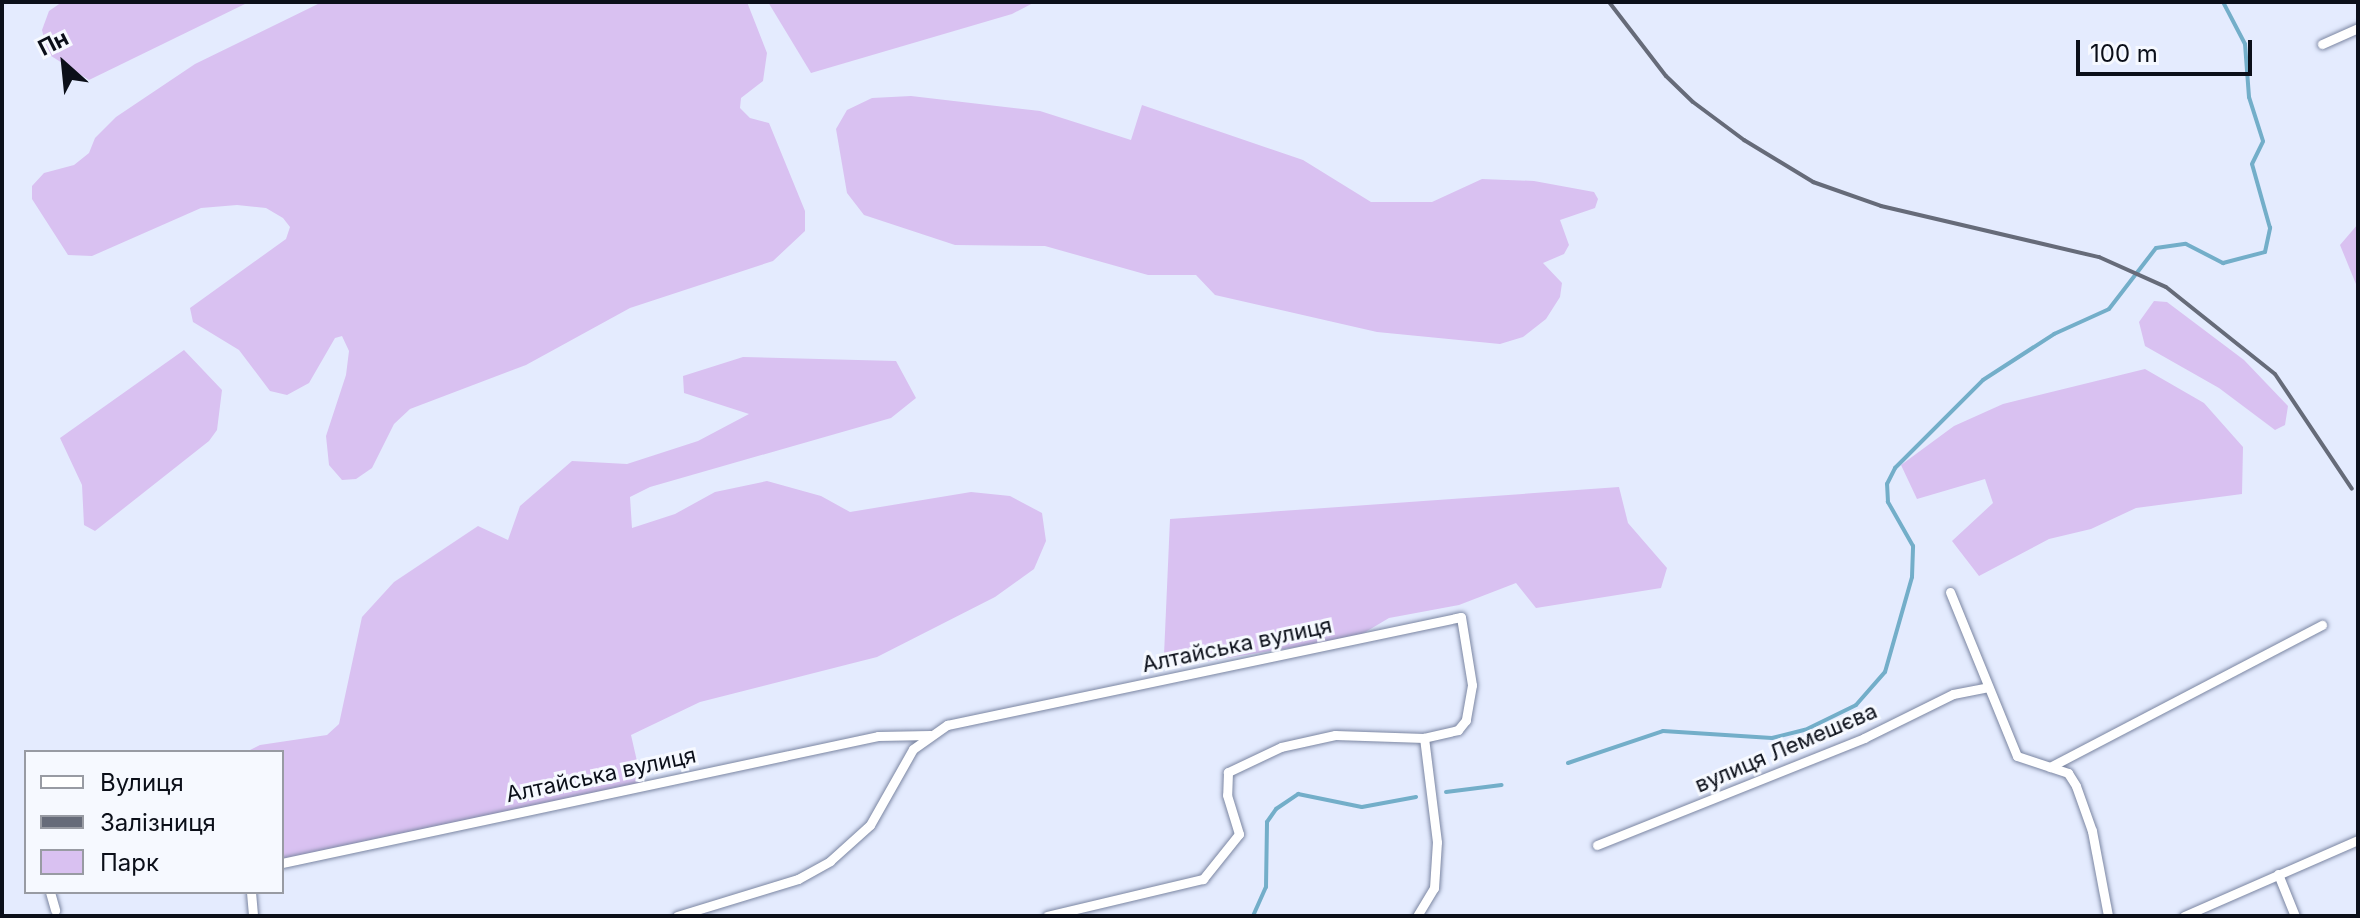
<!DOCTYPE html>
<meta charset="utf-8">
<style>
body{margin:0}
#map{position:relative;width:2360px;height:918px;overflow:hidden;background:#e4ebfe;font-family:Inter,sans-serif}
div>[style]{position:absolute}
.green>*{inset:0;background:#d9c1f1}
.stream>*{height:4px;margin:-2px;padding:0 2px;transform-origin:2px;border-radius:2px;background:#73aec9}
.roads{filter:drop-shadow(0 0 2px #7b86a2) drop-shadow(0 0 2px #7b86a2)}
.minor>*{height:9px;margin:-4.5px;padding:0 4.5px;transform-origin:4.5px;border-radius:4.5px;background:#fff}
.rail>*{height:4px;margin:-2px;padding:0 2px;transform-origin:2px;border-radius:2px;background:#666b79}
span{translate:-50% -50%;white-space:nowrap;text-align:center;line-height:1.15;-webkit-text-stroke:6px #f6f9ff;paint-order:stroke}
.street-label{font-size:22px;color:#0b0f19}
.frame{position:absolute;inset:0;border:4px solid #0b0f19;pointer-events:none}
.legend{position:absolute;left:24px;top:750px;width:260px;height:144px;box-sizing:border-box;background:#f6f9ff;border:2px solid #989ba3;margin:0;padding:10px 14px;list-style:none;font-size:24px;color:#0b0f19}
.legend li{display:flex;align-items:center;gap:16px;height:40px}
.legend b{width:40px;border:2px solid #989ba3}
.north{position:absolute;left:24px;top:24px;width:80px;height:80px;-webkit-text-stroke:6px #f6f9ff;paint-order:stroke;rotate:333deg;font-size:22px;font-weight:700;line-height:32px;text-align:center;color:#0b0f19}
.north::after{content:'';display:block;margin:auto;width:28px;height:36px;background:#0b0f19;clip-path:polygon(50% 0,100% 100%,50% 72%,0 100%)}
.scale{position:absolute;left:2076px;top:40px;width:176px;height:36px;box-sizing:border-box;border:4px solid #0b0f19;border-top:0;padding-left:10px;font-size:24px;line-height:28px;white-space:nowrap;color:#0b0f19;-webkit-text-stroke:6px #f6f9ff;paint-order:stroke}
</style>
<div id="map">
<div class="green">
<i style="clip-path:polygon(62px 2px,249px 2px,89px 80px,48px 54px,42px 30px,49px 11px)"></i>
<i style="clip-path:polygon(322px 2px,747px 2px,767px 53px,763px 81px,741px 98px,740px 108px,750px 118px,769px 123px,805px 211px,805px 231px,773px 261px,630px 308px,526px 365px,410px 409px,394px 424px,372px 468px,356px 479px,342px 480px,329px 465px,326px 436px,346px 375px,349px 351px,342px 336px,335px 338px,309px 383px,287px 395px,270px 391px,239px 350px,193px 322px,190px 308px,286px 239px,290px 227px,283px 218px,266px 208px,237px 205px,201px 208px,92px 256px,68px 255px,32px 199px,32px 186px,44px 173px,74px 165px,89px 153px,95px 138px,116px 117px,195px 64px)"></i>
<i style="clip-path:polygon(768px 2px,1035px 2px,1012px 14px,811px 73px)"></i>
<i style="clip-path:polygon(911px 96px,1040px 111px,1131px 140px,1142px 105px,1303px 160px,1371px 202px,1432px 202px,1482px 179px,1534px 181px,1594px 192px,1598px 199px,1595px 208px,1560px 220px,1569px 245px,1564px 254px,1543px 263px,1562px 283px,1560px 297px,1546px 319px,1523px 337px,1500px 344px,1377px 332px,1215px 295px,1196px 275px,1148px 275px,1045px 246px,955px 245px,864px 215px,847px 193px,836px 129px,847px 110px,872px 98px)"></i>
<i style="clip-path:polygon(2358px 224px,2358px 289px,2340px 245px)"></i>
<i style="clip-path:polygon(2154px 301px,2167px 302px,2244px 360px,2288px 406px,2285px 425px,2275px 430px,2219px 388px,2145px 346px,2139px 322px)"></i>
<i style="clip-path:polygon(184px 350px,222px 390px,217px 430px,209px 441px,95px 531px,84px 525px,82px 485px,60px 438px)"></i>
<i style="clip-path:polygon(743px 357px,896px 361px,916px 398px,891px 418px,650px 487px,630px 497px,632px 528px,675px 514px,715px 492px,767px 481px,821px 496px,850px 512px,971px 492px,1010px 496px,1042px 513px,1046px 541px,1034px 569px,995px 597px,877px 657px,700px 702px,631px 735px,642px 783px,282px 859px,282px 752px,246px 752px,260px 745px,327px 735px,339px 724px,362px 617px,394px 582px,478px 526px,508px 540px,520px 506px,572px 461px,627px 464px,698px 441px,749px 414px,684px 393px,683px 376px)"></i>
<i style="clip-path:polygon(2145px 369px,2204px 403px,2243px 447px,2242px 494px,2136px 508px,2091px 529px,2049px 539px,1979px 576px,1952px 541px,1993px 503px,1985px 479px,1917px 499px,1901px 465px,1954px 426px,2003px 404px)"></i>
<i style="clip-path:polygon(1619px 487px,1628px 523px,1667px 568px,1661px 588px,1536px 608px,1516px 583px,1459px 605px,1389px 618px,1357px 637px,1179px 666px,1164px 655px,1170px 519px)"></i>
</div>
<div class="stream">
<i style="left:1568px;top:763px;width:100px;rotate:-18.6deg"></i>
<i style="left:1663px;top:731px;width:109px;rotate:3.7deg"></i>
<i style="left:1772px;top:738px;width:34px;rotate:-14deg"></i>
<i style="left:1805px;top:730px;width:57px;rotate:-26.1deg"></i>
<i style="left:1856px;top:705px;width:44px;rotate:-48.7deg"></i>
<i style="left:1885px;top:672px;width:99px;rotate:-74.1deg"></i>
<i style="left:1912px;top:577px;width:31px;rotate:-88deg"></i>
<i style="left:1913px;top:546px;width:51px;rotate:-119.6deg"></i>
<i style="left:1888px;top:502px;width:18px;rotate:-93deg"></i>
<i style="left:1887px;top:484px;width:18px;rotate:-63deg"></i>
<i style="left:1895px;top:468px;width:124px;rotate:-45deg"></i>
<i style="left:1983px;top:380px;width:85px;rotate:-32.9deg"></i>
<i style="left:2054px;top:334px;width:60px;rotate:-24.4deg"></i>
<i style="left:2109px;top:309px;width:77px;rotate:-52.4deg"></i>
<i style="left:2156px;top:248px;width:30px;rotate:-8deg"></i>
<i style="left:2186px;top:244px;width:42px;rotate:27.2deg"></i>
<i style="left:2223px;top:263px;width:43px;rotate:-14.7deg"></i>
<i style="left:2265px;top:252px;width:25px;rotate:-78deg"></i>
<i style="left:2270px;top:228px;width:66px;rotate:-105.7deg"></i>
<i style="left:2252px;top:164px;width:25px;rotate:-64deg"></i>
<i style="left:2263px;top:141px;width:46px;rotate:-107.7deg"></i>
<i style="left:2249px;top:97px;width:53px;rotate:-94.3deg"></i>
<i style="left:2245px;top:44px;width:47px;rotate:-117.6deg"></i>
<i style="left:1446px;top:792px;width:56px;rotate:-7.1deg"></i>
<i style="left:1253px;top:916px;width:32px;rotate:-66deg"></i>
<i style="left:1266px;top:887px;width:65px;rotate:-89.1deg"></i>
<i style="left:1267px;top:822px;width:16px;rotate:-55deg"></i>
<i style="left:1276px;top:809px;width:27px;rotate:-34deg"></i>
<i style="left:1298px;top:794px;width:65px;rotate:11.5deg"></i>
<i style="left:1362px;top:807px;width:55px;rotate:-10.5deg"></i>
</div>
<div class="roads">
<div class="minor">
<i style="left:2322px;top:44px;width:39px;rotate:-24deg"></i>
<i style="left:1950px;top:592px;width:177px;rotate:67.8deg"></i>
<i style="left:2017px;top:756px;width:54px;rotate:18.4deg"></i>
<i style="left:2068px;top:773px;width:15px;rotate:58deg"></i>
<i style="left:2076px;top:786px;width:48px;rotate:70.4deg"></i>
<i style="left:2092px;top:831px;width:86px;rotate:79.3deg"></i>
<i style="left:2050px;top:767px;width:307px;rotate:-27.6deg"></i>
<i style="left:1597px;top:845px;width:288px;rotate:-21.8deg"></i>
<i style="left:1864px;top:738px;width:99px;rotate:-26.3deg"></i>
<i style="left:1953px;top:694px;width:36px;rotate:-11deg"></i>
<i style="left:282px;top:863px;width:609px;rotate:-12.03deg"></i>
<i style="left:878px;top:736px;width:52px;rotate:-1.1deg"></i>
<i style="left:2278px;top:874px;width:45px;rotate:68deg"></i>
<i style="left:50px;top:892px;width:19px;rotate:74deg"></i>
<i style="left:251px;top:892px;width:24px;rotate:85deg"></i>
<i style="left:677px;top:916px;width:127px;rotate:-17deg"></i>
<i style="left:798px;top:879px;width:37px;rotate:-29deg"></i>
<i style="left:830px;top:861px;width:54px;rotate:-42deg"></i>
<i style="left:870px;top:825px;width:87px;rotate:-60.5deg"></i>
<i style="left:913px;top:749px;width:42px;rotate:-35.2deg"></i>
<i style="left:947px;top:725px;width:525px;rotate:-11.87deg"></i>
<i style="left:1461px;top:617px;width:69px;rotate:80.8deg"></i>
<i style="left:1472px;top:685px;width:36px;rotate:100deg"></i>
<i style="left:1466px;top:720px;width:13px;rotate:129deg"></i>
<i style="left:1458px;top:730px;width:35px;rotate:167deg"></i>
<i style="left:1424px;top:738px;width:89px;rotate:-178.1deg"></i>
<i style="left:1335px;top:735px;width:55px;rotate:167.5deg"></i>
<i style="left:1281px;top:747px;width:59px;rotate:154.7deg"></i>
<i style="left:1228px;top:772px;width:23px;rotate:92deg"></i>
<i style="left:1227px;top:795px;width:41px;rotate:72.9deg"></i>
<i style="left:1239px;top:834px;width:58px;rotate:128.7deg"></i>
<i style="left:1203px;top:879px;width:160px;rotate:166.7deg"></i>
<i style="left:1417px;top:916px;width:33px;rotate:-59deg"></i>
<i style="left:1434px;top:888px;width:46px;rotate:-86.3deg"></i>
<i style="left:1437px;top:842px;width:105px;rotate:-97.1deg"></i>
<i style="left:2184px;top:916px;width:190px;rotate:-23.6deg"></i>
</div>
</div>
<div class="rail">
<i style="left:1609px;top:2px;width:93px;rotate:52.4deg"></i>
<i style="left:1666px;top:76px;width:37px;rotate:44deg"></i>
<i style="left:1693px;top:102px;width:64px;rotate:36.7deg"></i>
<i style="left:1744px;top:140px;width:81px;rotate:31.3deg"></i>
<i style="left:1813px;top:182px;width:72px;rotate:19.4deg"></i>
<i style="left:1881px;top:206px;width:224px;rotate:13.2deg"></i>
<i style="left:2099px;top:257px;width:73px;rotate:24.1deg"></i>
<i style="left:2166px;top:287px;width:139px;rotate:38.6deg"></i>
<i style="left:2275px;top:374px;width:138px;rotate:56.2deg"></i>
</div>
<div class="street-label">
<span style="left:1237px;top:645px;rotate:-12deg">Алтайська вулиця</span>
<span style="left:1786px;top:748px;rotate:-23deg">вулиця Лемешєва</span>
<span style="left:601px;top:775px;rotate:-12deg">Алтайська вулиця</span>
</div>
<div class="frame"></div>
<ul class="legend">
<li><b style="height:10px;background:#fff"></b>Вулиця</li>
<li><b style="height:10px;background:#666b79"></b>Залізниця</li>
<li><b style="height:22px;background:#d9c1f1"></b>Парк</li>
</ul>
<div class="north">Пн</div>
<div class="scale">100 m</div>
</div>
